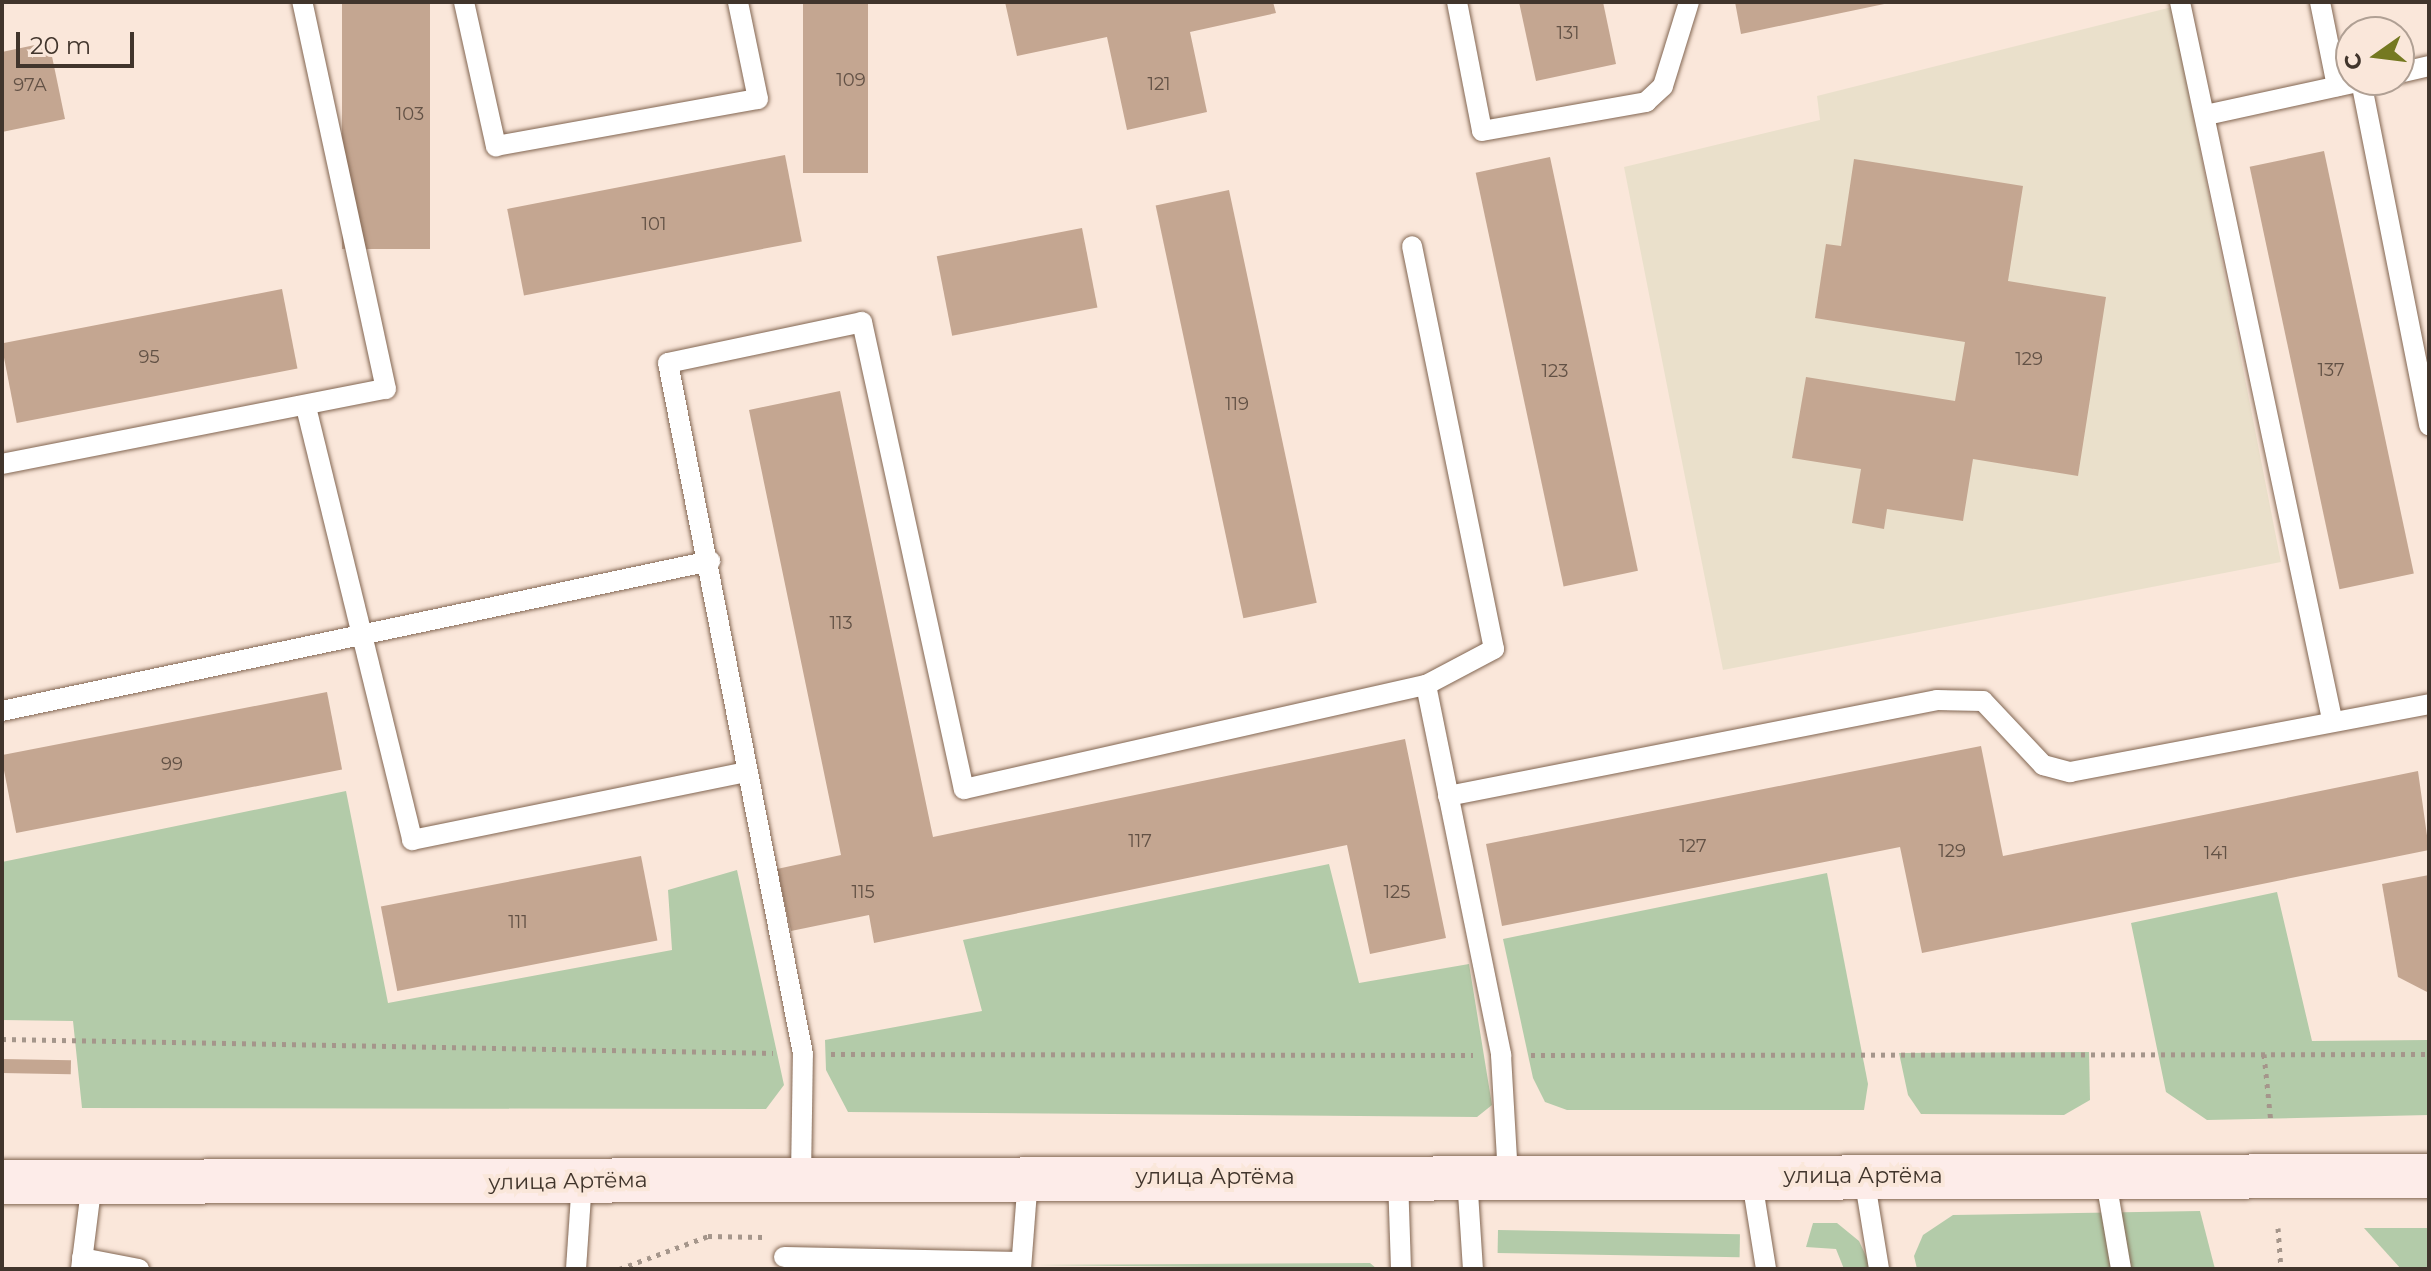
<!DOCTYPE html>
<meta charset="utf-8">
<style>
body{margin:0}
#map{position:relative;width:2431px;height:1271px;overflow:hidden;background:#fae7da;font-family:Montserrat,sans-serif}
div>[style]{position:absolute}
.education>*{inset:0;background:#eae0cb}
.green>*{inset:0;background:#b3cba9;transform-origin:0 0}
.building>*{inset:0;background:#c4a691;transform-origin:0 0}
.path>*{height:5px;margin-top:-2.5px;transform-origin:0;background:repeating-linear-gradient(90deg,#a5968b 0 4px,transparent 0 10px)}
.roads{filter:drop-shadow(0 0 2px #826652) drop-shadow(0 0 2px #826652)}
.service>*{height:20px;margin:-10px;padding:0 10px;transform-origin:10px;border-radius:10px;background:#fff}
.secondary>*{height:44px;margin:-22px;padding:0 22px;transform-origin:22px;border-radius:22px;background:#fdece9}
span{translate:-50% -50%;white-space:nowrap;text-align:center;line-height:1.15;-webkit-text-stroke:8px #fae7da;paint-order:stroke}
.number-label{font-size:18px;color:#625145}
.number-label span{-webkit-text-stroke-width:0}
.street-label{font-size:22px;color:#41352c}
.frame{position:absolute;inset:0;border:4px solid #41352c;pointer-events:none}
.north{position:absolute;left:2335px;top:16px;width:80px;height:80px;box-sizing:border-box;background:#fae7da;border:2px solid #b0a094;border-radius:50%;rotate:256deg;font-size:22px;font-weight:700;line-height:32px;text-align:center;color:#41352c}
.north::after{content:'';display:block;margin:auto;width:28px;height:36px;background:#757921;clip-path:polygon(50% 0,100% 100%,50% 72%,0 100%)}
.scale{position:absolute;left:16px;top:32px;width:118px;height:36px;box-sizing:border-box;border:4px solid #41352c;border-top:0;padding-left:10px;font-size:24px;line-height:28px;white-space:nowrap;color:#41352c;-webkit-text-stroke:6px #fae7da;paint-order:stroke}
</style>
<div id="map">
<div class="education">
<i style="clip-path:polygon(2172px 7px,2281px 562px,1723px 670px,1624px 167px,1820px 120px,1817px 96px)"></i>
</div>
<div class="green">
<i style="clip-path:polygon(346px 791px,388px 1003px,672px 950px,668px 890px,737px 870px,784px 1085px,766px 1109px,82px 1108px,73px 1021px,2px 1020px,2px 862px)"></i>
<i style="clip-path:polygon(1329px 864px,1359px 983px,1469px 964px,1492px 1105px,1477px 1117px,848px 1112px,826px 1070px,825px 1040px,982px 1011px,963px 940px)"></i>
<i style="clip-path:polygon(1827px 873px,1868px 1084px,1864px 1110px,1567px 1110px,1545px 1102px,1533px 1078px,1503px 939px)"></i>
<i style="clip-path:polygon(2277px 892px,2312px 1041px,2429px 1040px,2429px 1115px,2207px 1120px,2166px 1092px,2131px 923px)"></i>
<i style="clip-path:polygon(2089px 1052px,2090px 1100px,2064px 1115px,1921px 1114px,1908px 1095px,1899px 1053px)"></i>
<i style="clip-path:polygon(2200px 1211px,2215px 1269px,1917px 1269px,1914px 1256px,1923px 1235px,1953px 1215px)"></i>
<i style="clip-path:polygon(1813px 1223px,1837px 1223px,1859px 1241px,1872px 1269px,1844px 1269px,1836px 1249px,1806px 1247px)"></i>
<i style="clip-path:polygon(2364px 1228px,2429px 1228px,2429px 1269px,2401px 1269px)"></i>
<i style="left:1498px;top:1230px;width:242px;height:23px;rotate:1deg"></i>
<i style="clip-path:polygon(1370px 1263px,1377px 1269px,1036px 1265px)"></i>
</div>
<div class="building">
<i style="left:342px;top:2px;width:88px;height:247px"></i>
<i style="left:803px;top:2px;width:65px;height:171px"></i>
<i style="clip-path:polygon(1005px 2px,1273px 2px,1276px 13px,1190px 32px,1207px 112px,1127px 130px,1107px 37px,1017px 56px)"></i>
<i style="clip-path:polygon(1519px 2px,1603px 2px,1616px 64px,1536px 81px)"></i>
<i style="clip-path:polygon(1735px 2px,1889px 2px,1889px 3px,1741px 34px)"></i>
<i style="clip-path:polygon(49px 42px,65px 119px,2px 132px,2px 52px)"></i>
<i style="left:2324px;top:151px;width:432px;height:76px;rotate:78deg"></i>
<i style="left:785px;top:155px;width:88px;height:283px;rotate:79deg"></i>
<i style="left:1550px;top:157px;width:423px;height:76px;rotate:78deg"></i>
<i style="clip-path:polygon(1854px 159px,2023px 186px,2008px 281px,2106px 297px,2078px 476px,1973px 459px,1963px 521px,1887px 509px,1884px 529px,1852px 523px,1861px 469px,1792px 458px,1806px 377px,1955px 401px,1965px 342px,1815px 318px,1826px 244px,1841px 246px)"></i>
<i style="left:1229px;top:190px;width:422px;height:75px;rotate:78deg"></i>
<i style="left:1082px;top:228px;width:81px;height:148px;rotate:79deg"></i>
<i style="left:282px;top:289px;width:81px;height:286px;rotate:79deg"></i>
<i style="clip-path:polygon(840px 391px,933px 837px,1405px 739px,1446px 938px,1370px 954px,1347px 845px,874px 943px,869px 915px,791px 931px,777px 869px,841px 855px,749px 410px)"></i>
<i style="left:327px;top:692px;width:79px;height:332px;rotate:79deg"></i>
<i style="clip-path:polygon(1981px 746px,2003px 856px,2418px 771px,2429px 850px,1922px 953px,1900px 847px,1502px 926px,1486px 844px)"></i>
<i style="left:641px;top:856px;width:86px;height:265px;rotate:79deg"></i>
<i style="clip-path:polygon(2429px 875px,2429px 993px,2398px 977px,2382px 884px)"></i>
<i style="left:2px;top:1059px;width:69px;height:14px;rotate:1deg"></i>
</div>
<div class="path">
<i style="left:2px;top:1039px;width:771px;rotate:1.04deg"></i>
<i style="left:831px;top:1054px;width:642px;rotate:0.09deg"></i>
<i style="left:2264px;top:1054px;width:69px;rotate:84.2deg"></i>
<i style="left:1531px;top:1055px;width:898px;rotate:-0.06deg"></i>
<i style="left:2278px;top:1228px;width:41px;rotate:85.8deg"></i>
<i style="left:619px;top:1269px;width:95px;rotate:-20.3deg"></i>
<i style="left:708px;top:1236px;width:55px;rotate:1deg"></i>
</div>
<div class="roads">
<div class="service">
<i style="left:464px;top:2px;width:148px;rotate:77.5deg"></i>
<i style="left:496px;top:146px;width:266px;rotate:-10.2deg"></i>
<i style="left:758px;top:99px;width:99px;rotate:-101.7deg"></i>
<i style="left:1457px;top:2px;width:131px;rotate:79deg"></i>
<i style="left:1482px;top:131px;width:167px;rotate:-10deg"></i>
<i style="left:1646px;top:102px;width:23px;rotate:-43deg"></i>
<i style="left:1663px;top:86px;width:88px;rotate:-72.8deg"></i>
<i style="left:2180px;top:2px;width:733px;rotate:78.03deg"></i>
<i style="left:2320px;top:2px;width:86px;rotate:78.6deg"></i>
<i style="left:2399px;top:73px;width:31px;rotate:-13deg"></i>
<i style="left:2361px;top:81px;width:351px;rotate:78.8deg"></i>
<i style="left:2206px;top:115px;width:164px;rotate:-12.3deg"></i>
<i style="left:306px;top:407px;width:446px;rotate:76.2deg"></i>
<i style="left:412px;top:840px;width:340px;rotate:-11.5deg"></i>
<i style="left:2px;top:464px;width:391px;rotate:-11.1deg"></i>
<i style="left:386px;top:389px;width:396px;rotate:-102.2deg"></i>
<i style="left:1426px;top:685px;width:378px;rotate:78.5deg"></i>
<i style="left:1501px;top:1055px;width:121px;rotate:86.7deg"></i>
<i style="left:2px;top:711px;width:724px;rotate:-11.96deg"></i>
<i style="left:1448px;top:796px;width:498px;rotate:-11.1deg"></i>
<i style="left:1937px;top:700px;width:46px;rotate:1.2deg"></i>
<i style="left:1983px;top:701px;width:88px;rotate:46.8deg"></i>
<i style="left:2043px;top:765px;width:28px;rotate:15deg"></i>
<i style="left:2070px;top:772px;width:365px;rotate:-10.7deg"></i>
<i style="left:1751px;top:1175px;width:95px;rotate:80.9deg"></i>
<i style="left:2105px;top:1175px;width:95px;rotate:80.3deg"></i>
<i style="left:801px;top:1176px;width:122px;rotate:-89.1deg"></i>
<i style="left:803px;top:1054px;width:704px;rotate:-101.05deg"></i>
<i style="left:668px;top:363px;width:198px;rotate:-11.9deg"></i>
<i style="left:862px;top:322px;width:478px;rotate:77.7deg"></i>
<i style="left:964px;top:789px;width:474px;rotate:-12.7deg"></i>
<i style="left:1426px;top:685px;width:77px;rotate:-27.9deg"></i>
<i style="left:1494px;top:649px;width:411px;rotate:-101.5deg"></i>
<i style="left:1467px;top:1177px;width:92px;rotate:86.3deg"></i>
<i style="left:1864px;top:1177px;width:93px;rotate:80.7deg"></i>
<i style="left:1398px;top:1178px;width:91px;rotate:88.1deg"></i>
<i style="left:784px;top:1257px;width:236px;rotate:1.2deg"></i>
<i style="left:82px;top:1258px;width:58px;rotate:10.9deg"></i>
<i style="left:81px;top:1269px;width:88px;rotate:-82.8deg"></i>
<i style="left:576px;top:1269px;width:87px;rotate:-86.1deg"></i>
<i style="left:1021px;top:1269px;width:92px;rotate:-85.6deg"></i>
</div>
<div class="secondary">
<i style="left:2px;top:1182px;width:2427px;rotate:-0.14deg"></i>
</div>
</div>
<div class="number-label">
<span style="left:1568px;top:33px">131</span>
<span style="left:851px;top:80px">109</span>
<span style="left:1159px;top:84px">121</span>
<span style="left:30px;top:85px">97А</span>
<span style="left:410px;top:114px">103</span>
<span style="left:654px;top:224px">101</span>
<span style="left:149px;top:357px">95</span>
<span style="left:2029px;top:359px">129</span>
<span style="left:2331px;top:370px">137</span>
<span style="left:1555px;top:371px">123</span>
<span style="left:1237px;top:404px">119</span>
<span style="left:841px;top:623px">113</span>
<span style="left:172px;top:764px">99</span>
<span style="left:1140px;top:841px">117</span>
<span style="left:1693px;top:846px">127</span>
<span style="left:1952px;top:851px">129</span>
<span style="left:2216px;top:853px">141</span>
<span style="left:863px;top:892px">115</span>
<span style="left:1397px;top:892px">125</span>
<span style="left:518px;top:922px">111</span>
</div>
<div class="street-label">
<span style="left:1863px;top:1176px">улица Артёма</span>
<span style="left:1215px;top:1177px">улица Артёма</span>
<span style="left:568px;top:1181px;rotate:-1deg">улица Артёма</span>
</div>
<div class="frame"></div>
<div class="north">С</div>
<div class="scale">20 m</div>
</div>
